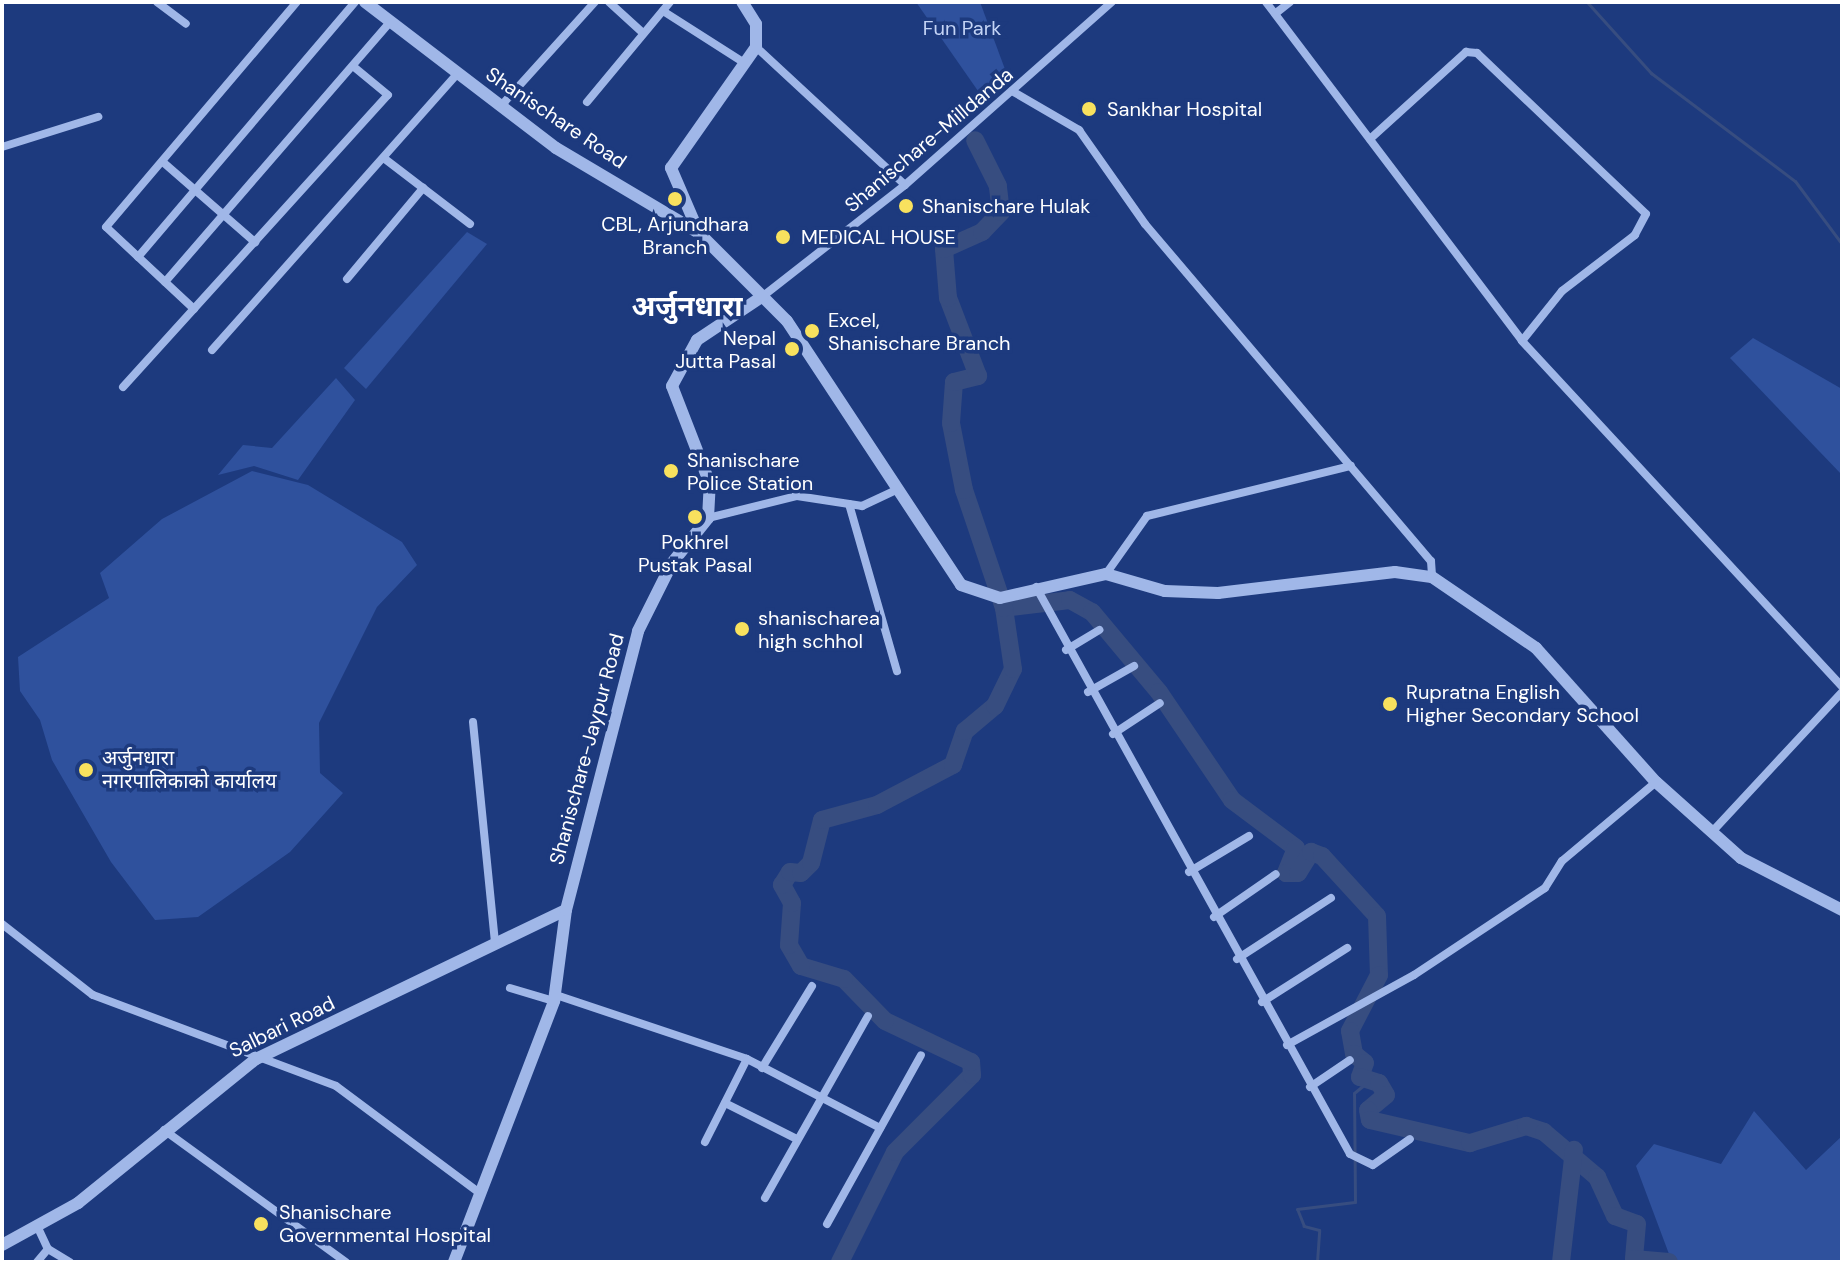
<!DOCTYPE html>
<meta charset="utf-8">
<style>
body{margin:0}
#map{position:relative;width:1844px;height:1264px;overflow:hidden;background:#1d3a7e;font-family:"DM Sans","Noto Sans Devanagari",sans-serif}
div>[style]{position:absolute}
.green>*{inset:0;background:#2f519d}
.stream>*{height:3px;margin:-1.5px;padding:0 1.5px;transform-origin:1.5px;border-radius:1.5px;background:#374d80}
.river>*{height:18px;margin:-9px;padding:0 9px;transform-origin:9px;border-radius:9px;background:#374d80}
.minor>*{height:8px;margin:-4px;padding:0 4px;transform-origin:4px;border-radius:4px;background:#a0b7e8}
.tertiary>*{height:12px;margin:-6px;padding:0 6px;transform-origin:6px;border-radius:6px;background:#a0b7e8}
.dots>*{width:22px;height:22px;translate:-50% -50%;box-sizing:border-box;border:4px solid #1d3a7e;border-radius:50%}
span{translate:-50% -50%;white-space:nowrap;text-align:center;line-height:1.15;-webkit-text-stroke:7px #1d3a7e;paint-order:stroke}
.park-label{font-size:20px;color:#c4d4f6}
.poi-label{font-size:20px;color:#fff}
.left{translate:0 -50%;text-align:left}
.right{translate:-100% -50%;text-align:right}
.street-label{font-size:20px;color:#fff}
.district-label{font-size:28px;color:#fff;font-weight:700}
.frame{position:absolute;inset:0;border:4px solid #fff;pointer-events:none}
</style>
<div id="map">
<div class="green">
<i style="clip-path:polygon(916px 2px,980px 2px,1009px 80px,985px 101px)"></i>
<i style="clip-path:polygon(467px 232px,487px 244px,366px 389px,344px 368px)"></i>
<i style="clip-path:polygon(1753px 338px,1842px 389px,1842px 475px,1730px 358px)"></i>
<i style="clip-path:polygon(336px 378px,355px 400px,298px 480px,254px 466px,218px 475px,243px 445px,272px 448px)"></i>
<i style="clip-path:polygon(252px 471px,308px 485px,402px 542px,417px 565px,377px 607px,319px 723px,320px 773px,343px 793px,290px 852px,198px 917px,155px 920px,111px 862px,52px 760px,40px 720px,20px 691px,18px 657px,109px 598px,100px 573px,162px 519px)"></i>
<i style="clip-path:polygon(1754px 1111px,1806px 1170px,1842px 1136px,1842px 1262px,1672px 1262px,1636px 1166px,1654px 1144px,1721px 1164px)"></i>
</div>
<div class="stream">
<i style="left:1587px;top:2px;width:96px;rotate:48deg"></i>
<i style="left:1651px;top:73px;width:180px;rotate:36.9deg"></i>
<i style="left:1795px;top:181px;width:79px;rotate:53.3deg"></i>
<i style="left:1317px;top:1262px;width:32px;rotate:-86deg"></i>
<i style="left:1319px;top:1230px;width:16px;rotate:-165deg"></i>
<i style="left:1304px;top:1226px;width:18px;rotate:-112deg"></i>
<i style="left:1297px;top:1209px;width:58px;rotate:-6.9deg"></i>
<i style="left:1355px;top:1202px;width:109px;rotate:-90.5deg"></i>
<i style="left:1354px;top:1093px;width:21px;rotate:-39deg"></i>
</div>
<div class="river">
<i style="left:1004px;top:608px;width:66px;rotate:-6.9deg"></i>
<i style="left:1070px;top:600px;width:25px;rotate:29deg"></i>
<i style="left:1092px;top:612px;width:104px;rotate:50.1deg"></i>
<i style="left:1159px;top:692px;width:130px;rotate:55.9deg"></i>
<i style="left:1232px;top:800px;width:80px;rotate:36.9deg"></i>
<i style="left:1296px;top:848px;width:27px;rotate:112deg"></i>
<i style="left:1286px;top:873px;width:12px"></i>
<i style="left:1298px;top:873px;width:25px;rotate:-58deg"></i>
<i style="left:1311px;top:852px;width:12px;rotate:20deg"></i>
<i style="left:1322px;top:856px;width:81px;rotate:47.5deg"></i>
<i style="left:1377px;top:916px;width:59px;rotate:88.1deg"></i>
<i style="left:1379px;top:975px;width:63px;rotate:117.4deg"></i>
<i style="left:1350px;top:1031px;width:23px;rotate:80deg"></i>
<i style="left:1354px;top:1054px;width:14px;rotate:39deg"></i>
<i style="left:1365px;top:1063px;width:15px;rotate:110deg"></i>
<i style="left:1360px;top:1077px;width:20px;rotate:18deg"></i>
<i style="left:1379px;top:1083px;width:14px;rotate:60deg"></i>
<i style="left:1386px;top:1095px;width:23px;rotate:140deg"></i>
<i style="left:1368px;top:1110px;width:10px;rotate:79deg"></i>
<i style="left:1370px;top:1120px;width:103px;rotate:13deg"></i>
<i style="left:1470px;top:1143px;width:59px;rotate:-16.9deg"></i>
<i style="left:1526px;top:1126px;width:19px;rotate:18deg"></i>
<i style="left:1544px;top:1132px;width:70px;rotate:40.3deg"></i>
<i style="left:1597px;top:1177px;width:43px;rotate:65.2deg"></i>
<i style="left:1615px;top:1216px;width:23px;rotate:20deg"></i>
<i style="left:1637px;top:1224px;width:35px;rotate:95deg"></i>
<i style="left:1634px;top:1259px;width:35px;rotate:5deg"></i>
<i style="left:840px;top:1262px;width:123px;rotate:-63.4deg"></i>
<i style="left:895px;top:1152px;width:109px;rotate:-45deg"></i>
<i style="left:972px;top:1075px;width:13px;rotate:-94deg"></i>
<i style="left:971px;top:1062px;width:95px;rotate:-154.5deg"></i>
<i style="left:885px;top:1021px;width:59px;rotate:-134.3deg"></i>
<i style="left:844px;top:979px;width:45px;rotate:-163.2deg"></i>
<i style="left:801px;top:966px;width:24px;rotate:-120deg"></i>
<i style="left:789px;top:945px;width:42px;rotate:-85.9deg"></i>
<i style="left:792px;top:903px;width:21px;rotate:-119deg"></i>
<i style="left:782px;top:885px;width:15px;rotate:-58deg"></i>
<i style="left:790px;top:872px;width:11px;rotate:5deg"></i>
<i style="left:801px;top:873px;width:14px;rotate:-45deg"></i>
<i style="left:811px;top:863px;width:44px;rotate:-75.7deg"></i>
<i style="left:822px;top:820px;width:57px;rotate:-15.3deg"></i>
<i style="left:877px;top:805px;width:86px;rotate:-27.8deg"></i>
<i style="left:953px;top:765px;width:36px;rotate:-71deg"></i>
<i style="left:965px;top:731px;width:39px;rotate:-40deg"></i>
<i style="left:995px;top:706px;width:41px;rotate:-64.1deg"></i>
<i style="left:1013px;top:669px;width:62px;rotate:-98.4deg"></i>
<i style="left:1004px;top:608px;width:125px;rotate:-108.7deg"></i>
<i style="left:964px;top:490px;width:68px;rotate:-101deg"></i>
<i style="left:951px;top:423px;width:41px;rotate:-85.8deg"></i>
<i style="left:954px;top:382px;width:25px;rotate:-14deg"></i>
<i style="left:978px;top:376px;width:84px;rotate:-111deg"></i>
<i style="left:948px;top:298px;width:49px;rotate:-94.7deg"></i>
<i style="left:944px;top:249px;width:42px;rotate:-24.1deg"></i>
<i style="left:982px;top:232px;width:28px;rotate:-46deg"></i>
<i style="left:1001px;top:212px;width:26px;rotate:-97deg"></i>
<i style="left:998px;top:186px;width:51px;rotate:-116.6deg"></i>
<i style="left:1561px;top:1262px;width:113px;rotate:-83.4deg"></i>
</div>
<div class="minor">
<i style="left:157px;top:2px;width:36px;rotate:37deg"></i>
<i style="left:609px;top:2px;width:46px;rotate:42.4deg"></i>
<i style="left:1266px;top:2px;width:425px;rotate:52.9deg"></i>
<i style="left:1522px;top:341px;width:471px;rotate:47.2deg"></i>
<i style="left:663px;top:11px;width:95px;rotate:32.5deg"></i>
<i style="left:1276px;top:13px;width:18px;rotate:-38deg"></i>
<i style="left:756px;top:47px;width:203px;rotate:42.8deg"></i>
<i style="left:1012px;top:91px;width:78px;rotate:30.2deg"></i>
<i style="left:1079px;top:130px;width:115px;rotate:54.9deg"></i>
<i style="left:1145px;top:224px;width:442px;rotate:49.7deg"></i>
<i style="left:1431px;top:561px;width:16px;rotate:86deg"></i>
<i style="left:587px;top:102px;width:130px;rotate:-50.3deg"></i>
<i style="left:500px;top:107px;width:142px;rotate:-47.9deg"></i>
<i style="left:1370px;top:139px;width:130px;rotate:-42.2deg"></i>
<i style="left:1466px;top:52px;width:11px;rotate:5deg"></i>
<i style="left:1477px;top:53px;width:233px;rotate:43.6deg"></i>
<i style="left:1646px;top:214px;width:24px;rotate:118deg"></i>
<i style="left:1635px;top:235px;width:92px;rotate:142.5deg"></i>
<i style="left:1562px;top:291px;width:64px;rotate:128.7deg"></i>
<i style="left:2px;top:147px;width:101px;rotate:-17.4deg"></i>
<i style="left:385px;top:159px;width:107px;rotate:37.4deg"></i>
<i style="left:164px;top:163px;width:121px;rotate:41deg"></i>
<i style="left:138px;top:257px;width:335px;rotate:-49.6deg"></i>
<i style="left:347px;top:279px;width:119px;rotate:-50.1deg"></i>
<i style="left:165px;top:282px;width:344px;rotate:-49.1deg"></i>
<i style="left:763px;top:296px;width:180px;rotate:-38deg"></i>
<i style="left:905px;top:185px;width:276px;rotate:-41.5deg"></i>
<i style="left:194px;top:309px;width:120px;rotate:-137deg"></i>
<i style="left:106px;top:227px;width:295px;rotate:-49.7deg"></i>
<i style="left:212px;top:350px;width:368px;rotate:-48.4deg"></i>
<i style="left:123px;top:387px;width:394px;rotate:-47.8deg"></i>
<i style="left:388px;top:95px;width:44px;rotate:-140.5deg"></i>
<i style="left:849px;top:504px;width:174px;rotate:74deg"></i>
<i style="left:708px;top:518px;width:92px;rotate:-13.9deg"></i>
<i style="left:797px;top:496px;width:66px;rotate:8.7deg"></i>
<i style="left:862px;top:506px;width:38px;rotate:-25deg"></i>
<i style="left:1106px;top:574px;width:71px;rotate:-54.7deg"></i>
<i style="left:1147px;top:516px;width:210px;rotate:-13.8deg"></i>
<i style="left:1036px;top:587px;width:648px;rotate:61.02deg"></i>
<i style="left:1350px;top:1154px;width:25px;rotate:26deg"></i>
<i style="left:1373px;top:1165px;width:45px;rotate:-35.1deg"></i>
<i style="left:1066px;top:650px;width:39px;rotate:-31deg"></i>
<i style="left:1088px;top:692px;width:53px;rotate:-29.5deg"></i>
<i style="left:473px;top:722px;width:221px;rotate:84.3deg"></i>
<i style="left:1113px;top:734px;width:56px;rotate:-33.4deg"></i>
<i style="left:1711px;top:833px;width:192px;rotate:-47.1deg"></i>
<i style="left:1189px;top:872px;width:70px;rotate:-31deg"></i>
<i style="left:1214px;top:917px;width:75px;rotate:-34.7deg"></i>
<i style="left:2px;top:924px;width:115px;rotate:38deg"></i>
<i style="left:93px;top:995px;width:259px;rotate:20.5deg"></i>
<i style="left:336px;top:1086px;width:177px;rotate:36.7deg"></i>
<i style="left:1237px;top:959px;width:112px;rotate:-33deg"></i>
<i style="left:510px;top:988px;width:46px;rotate:16.5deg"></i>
<i style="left:556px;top:995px;width:201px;rotate:18.5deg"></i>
<i style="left:747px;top:1059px;width:150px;rotate:27.4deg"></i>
<i style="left:1262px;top:1002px;width:101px;rotate:-32.4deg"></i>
<i style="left:1287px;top:1045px;width:145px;rotate:-28.9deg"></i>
<i style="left:1414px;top:975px;width:157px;rotate:-33.6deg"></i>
<i style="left:1545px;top:888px;width:32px;rotate:-58deg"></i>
<i style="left:1562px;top:861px;width:123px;rotate:-40deg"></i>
<i style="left:762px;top:1068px;width:96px;rotate:-58.6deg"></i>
<i style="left:1310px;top:1087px;width:48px;rotate:-34deg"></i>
<i style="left:725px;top:1103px;width:80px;rotate:26.6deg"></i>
<i style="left:164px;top:1130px;width:225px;rotate:36deg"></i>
<i style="left:705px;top:1142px;width:93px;rotate:-63.2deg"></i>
<i style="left:765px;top:1198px;width:209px;rotate:-60.5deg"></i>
<i style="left:827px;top:1224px;width:193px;rotate:-60.9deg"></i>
<i style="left:39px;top:1230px;width:21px;rotate:65deg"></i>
<i style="left:48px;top:1249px;width:26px;rotate:31deg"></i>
<i style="left:37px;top:1262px;width:17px;rotate:-50deg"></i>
</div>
<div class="tertiary">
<i style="left:365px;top:2px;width:240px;rotate:37.4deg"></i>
<i style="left:556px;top:148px;width:166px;rotate:30.7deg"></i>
<i style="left:699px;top:233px;width:124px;rotate:45deg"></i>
<i style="left:787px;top:321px;width:316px;rotate:56.6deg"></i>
<i style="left:961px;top:585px;width:41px;rotate:18.4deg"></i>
<i style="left:1000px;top:598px;width:109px;rotate:-12.8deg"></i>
<i style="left:1106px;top:574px;width:61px;rotate:16.1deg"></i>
<i style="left:1165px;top:591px;width:53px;rotate:2.2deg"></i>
<i style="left:1218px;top:593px;width:178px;rotate:-6.8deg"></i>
<i style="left:1395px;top:572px;width:37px;rotate:8deg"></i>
<i style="left:1432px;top:577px;width:126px;rotate:34.3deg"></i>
<i style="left:1536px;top:648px;width:180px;rotate:48.2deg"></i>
<i style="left:1656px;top:782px;width:114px;rotate:41.8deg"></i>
<i style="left:1741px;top:858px;width:114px;rotate:27.2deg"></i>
<i style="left:699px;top:233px;width:71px;rotate:-113.3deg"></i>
<i style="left:671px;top:168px;width:148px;rotate:-54.9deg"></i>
<i style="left:756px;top:47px;width:23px;rotate:-90deg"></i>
<i style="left:756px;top:24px;width:26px;rotate:-122deg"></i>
<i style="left:2px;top:1245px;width:87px;rotate:-28.9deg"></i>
<i style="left:78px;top:1203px;width:229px;rotate:-39deg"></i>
<i style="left:256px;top:1059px;width:344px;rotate:-25.7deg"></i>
<i style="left:454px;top:1262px;width:280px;rotate:-69deg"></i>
<i style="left:554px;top:1001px;width:92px;rotate:-82.5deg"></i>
<i style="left:566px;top:910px;width:288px;rotate:-75.5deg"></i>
<i style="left:638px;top:631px;width:76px;rotate:-63.4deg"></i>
<i style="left:672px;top:563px;width:58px;rotate:-51.3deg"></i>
<i style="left:708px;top:518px;width:34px;rotate:-87deg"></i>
<i style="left:710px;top:484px;width:105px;rotate:-111.2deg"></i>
<i style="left:672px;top:386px;width:52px;rotate:-61.5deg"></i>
<i style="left:697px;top:340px;width:79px;rotate:-33.7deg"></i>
</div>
<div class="dots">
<i style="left:1089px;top:109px;background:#f8e15e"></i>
<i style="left:675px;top:199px;background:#f8e15e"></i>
<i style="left:906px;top:206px;background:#f8e15e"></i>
<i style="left:783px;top:237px;background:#f8e15e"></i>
<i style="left:812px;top:331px;background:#f8e15e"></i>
<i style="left:792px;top:349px;background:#f8e15e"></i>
<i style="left:671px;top:471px;background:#f8e15e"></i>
<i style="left:695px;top:517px;background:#f8e15e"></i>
<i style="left:742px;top:629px;background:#f8e15e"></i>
<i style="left:1390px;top:704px;background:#f8e15e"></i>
<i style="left:86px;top:770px;background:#f8e15e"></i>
<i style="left:261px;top:1224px;background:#f8e15e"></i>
</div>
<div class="park-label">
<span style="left:962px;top:28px">Fun Park</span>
</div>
<div class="poi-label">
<span class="left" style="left:1107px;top:109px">Sankhar Hospital</span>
<span class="left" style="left:922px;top:206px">Shanischare Hulak</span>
<span style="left:675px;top:236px">CBL, Arjundhara<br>Branch</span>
<span class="left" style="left:801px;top:237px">MEDICAL HOUSE</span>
<span class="left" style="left:828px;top:332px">Excel,<br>Shanischare Branch</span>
<span class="right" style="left:776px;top:350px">Nepal<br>Jutta Pasal</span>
<span class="left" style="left:687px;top:472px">Shanischare<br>Police Station</span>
<span style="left:695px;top:554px">Pokhrel<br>Pustak Pasal</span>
<span class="left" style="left:758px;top:630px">shanischarea<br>high schhol</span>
<span class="left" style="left:1406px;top:704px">Rupratna English<br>Higher Secondary School</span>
<span class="left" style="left:102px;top:770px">अर्जुनधारा<br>नगरपालिकाको कार्यालय</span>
<span class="left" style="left:279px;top:1224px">Shanischare<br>Governmental Hospital</span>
</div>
<div class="street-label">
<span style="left:556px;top:118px;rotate:34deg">Shanischare Road</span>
<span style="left:929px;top:140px;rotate:-40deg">Shanischare-Milldanda</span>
<span style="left:587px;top:749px;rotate:-75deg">Shanischare-Jaypur Road</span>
<span style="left:282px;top:1027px;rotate:-26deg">Salbari Road</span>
</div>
<div class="district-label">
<span style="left:687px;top:307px">अर्जुनधारा</span>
</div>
<div class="frame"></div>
</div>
